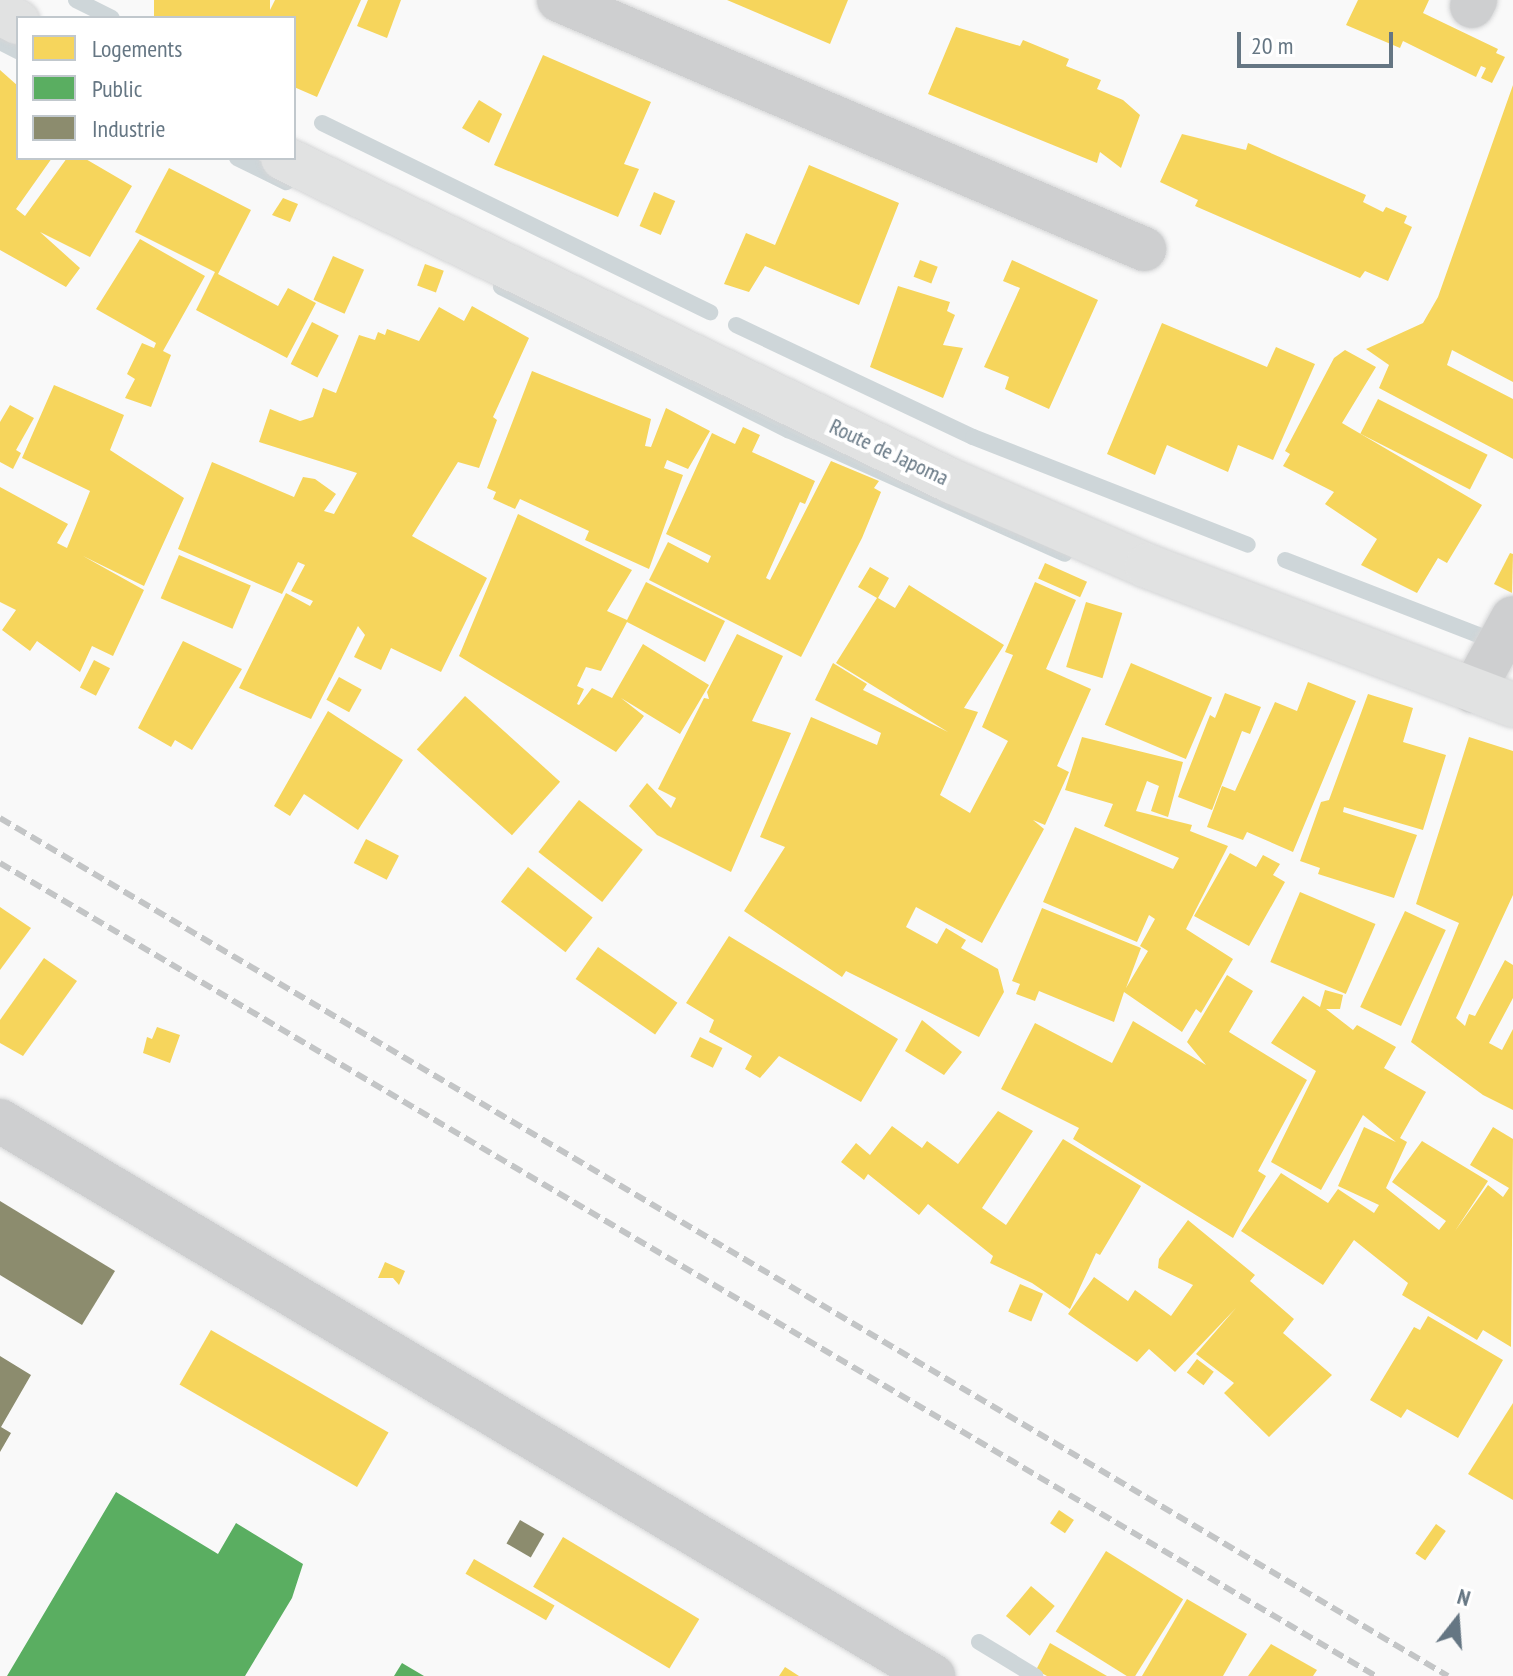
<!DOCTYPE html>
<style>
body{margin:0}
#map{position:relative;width:1513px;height:1676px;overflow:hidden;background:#f9f9f9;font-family:"PT Sans Narrow",sans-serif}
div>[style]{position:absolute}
.homes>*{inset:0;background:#f6d55c;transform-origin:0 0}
.public>*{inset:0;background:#5aae61}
.industry>*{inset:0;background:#8c8c6e;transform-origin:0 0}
.stream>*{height:16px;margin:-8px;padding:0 8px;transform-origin:8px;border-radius:8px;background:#ced6d9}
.roads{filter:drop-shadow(0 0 2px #d5d6d7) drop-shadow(0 0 2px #d5d6d7)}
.minor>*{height:44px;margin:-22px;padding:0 22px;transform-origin:22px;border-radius:22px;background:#cecfd0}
.major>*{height:44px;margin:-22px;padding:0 22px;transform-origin:22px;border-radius:22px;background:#e1e2e2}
.rail>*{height:6px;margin-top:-3px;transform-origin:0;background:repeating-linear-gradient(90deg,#c3c5c6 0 12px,transparent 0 18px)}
span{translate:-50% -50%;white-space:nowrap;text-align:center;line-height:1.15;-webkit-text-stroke:8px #fff;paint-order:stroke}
.street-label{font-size:22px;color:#657683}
.legend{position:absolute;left:16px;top:16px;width:280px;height:144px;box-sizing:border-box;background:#fff;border:2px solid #c1c8cd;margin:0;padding:10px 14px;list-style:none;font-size:24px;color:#657683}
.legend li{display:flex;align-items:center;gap:16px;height:40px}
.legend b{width:40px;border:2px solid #c1c8cd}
.north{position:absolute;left:1417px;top:1580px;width:80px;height:80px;-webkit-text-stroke:6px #fff;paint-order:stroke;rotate:17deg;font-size:22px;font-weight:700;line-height:32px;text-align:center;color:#657683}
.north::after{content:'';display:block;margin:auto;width:28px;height:36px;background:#657683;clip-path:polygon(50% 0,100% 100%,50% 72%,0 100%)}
.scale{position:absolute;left:1237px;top:32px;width:156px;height:36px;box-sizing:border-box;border:4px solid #657683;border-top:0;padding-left:10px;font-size:24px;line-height:28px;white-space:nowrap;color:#657683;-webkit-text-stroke:6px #fff;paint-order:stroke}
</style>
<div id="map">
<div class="homes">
<i style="left:154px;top:0;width:116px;height:20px"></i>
<i style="clip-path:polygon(275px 0,361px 0,317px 97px,294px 87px,294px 18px,266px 18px)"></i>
<i style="clip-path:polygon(368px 0,401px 0,387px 38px,357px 26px)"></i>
<i style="clip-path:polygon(727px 0,848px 0,830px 44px)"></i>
<i style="clip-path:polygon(1358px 0,1429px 0,1423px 13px,1498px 49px,1496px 53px,1505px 57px,1492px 83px,1481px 78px,1486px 68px,1481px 66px,1476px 77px,1403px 41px,1400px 48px,1346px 25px)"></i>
<i style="clip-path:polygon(956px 27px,1020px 46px,1023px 40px,1069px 59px,1066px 66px,1101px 80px,1097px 89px,1123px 100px,1140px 115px,1121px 168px,1100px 152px,1097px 163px,928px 94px)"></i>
<i style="clip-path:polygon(543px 55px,651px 102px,624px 164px,639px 169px,618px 217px,494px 165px)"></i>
<i style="clip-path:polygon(0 70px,18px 86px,18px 158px,52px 158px,16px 209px,25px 216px,67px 158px,84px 158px,132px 186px,90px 257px,40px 232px,80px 268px,66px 287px,0 250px)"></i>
<i style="clip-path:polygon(1513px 85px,1513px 382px,1452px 350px,1447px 365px,1513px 399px,1513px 459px,1379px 388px,1389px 365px,1366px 349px,1423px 323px,1438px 297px)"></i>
<i style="clip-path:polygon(479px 100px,502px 114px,489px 143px,462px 128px)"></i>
<i style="clip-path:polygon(1182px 134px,1246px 150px,1248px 143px,1366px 195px,1363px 202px,1383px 212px,1386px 207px,1407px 216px,1404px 223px,1412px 227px,1388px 281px,1365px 271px,1360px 278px,1195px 206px,1198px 200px,1160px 182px)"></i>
<i style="clip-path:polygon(809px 165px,899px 203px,859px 305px,765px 266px,749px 292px,724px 284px,746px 233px,775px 245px)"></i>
<i style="clip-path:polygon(169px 168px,251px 210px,218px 274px,278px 306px,288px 288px,316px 303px,287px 358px,196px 310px,215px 272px,135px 232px)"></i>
<i style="left:654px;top:192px;width:23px;height:37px;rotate:23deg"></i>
<i style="clip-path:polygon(283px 198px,298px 204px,290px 222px,272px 215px)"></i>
<i style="clip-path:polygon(140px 239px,205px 276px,163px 351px,171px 355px,151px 407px,125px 398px,135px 379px,127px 374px,142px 343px,154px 348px,156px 343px,96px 309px)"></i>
<i style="left:333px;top:256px;width:34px;height:48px;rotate:24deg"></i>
<i style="left:920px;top:260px;width:19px;height:18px;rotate:21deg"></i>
<i style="clip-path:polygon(1012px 260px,1098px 300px,1049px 409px,1005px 389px,1009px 377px,984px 367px,1020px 288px,1003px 281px)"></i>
<i style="left:425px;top:264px;width:20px;height:23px;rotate:20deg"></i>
<i style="clip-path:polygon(898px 286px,950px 302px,947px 311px,955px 315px,943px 345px,963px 348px,943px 398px,870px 367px)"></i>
<i style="clip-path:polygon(472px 306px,529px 338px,493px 417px,497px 420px,479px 468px,458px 462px,412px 536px,487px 578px,441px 672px,391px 648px,381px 670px,354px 657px,365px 635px,358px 626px,311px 719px,239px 688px,286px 593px,310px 606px,313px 601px,291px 591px,305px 565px,298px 562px,282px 594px,178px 549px,212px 462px,294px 497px,303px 477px,315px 479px,336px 494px,324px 511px,334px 514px,357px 473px,259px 442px,270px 409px,300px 421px,313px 417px,323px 388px,336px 393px,359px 335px,375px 340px,378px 332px,385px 335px,387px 329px,419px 341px,439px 307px,464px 321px)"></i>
<i style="left:312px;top:322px;width:30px;height:47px;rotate:27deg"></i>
<i style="clip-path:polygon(1162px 323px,1267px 367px,1276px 347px,1315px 364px,1273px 460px,1238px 445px,1228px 472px,1167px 445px,1155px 475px,1107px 454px)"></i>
<i style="clip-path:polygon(1345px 350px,1376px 367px,1342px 423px,1482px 505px,1447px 563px,1438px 558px,1417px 593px,1361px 565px,1377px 539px,1325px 504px,1334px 492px,1283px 466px,1290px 454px,1285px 451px,1334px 358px)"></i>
<i style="clip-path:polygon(532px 371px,651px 419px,645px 446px,651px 447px,666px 408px,710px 431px,688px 469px,667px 460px,664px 468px,683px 475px,649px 569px,585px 540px,589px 531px,520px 499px,515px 509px,493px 499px,496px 492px,487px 488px)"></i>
<i style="clip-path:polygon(54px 385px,124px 415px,110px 450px,184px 498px,144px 586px,83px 556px,144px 590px,113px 656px,92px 646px,80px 672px,37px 641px,30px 651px,2px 630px,16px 610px,0 602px,0 487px,68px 524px,57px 543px,67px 548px,90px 491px,22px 458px)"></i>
<i style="left:1378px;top:399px;width:123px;height:39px;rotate:27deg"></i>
<i style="clip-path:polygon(10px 405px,34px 418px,16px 450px,21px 453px,13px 469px,0 462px,0 422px)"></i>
<i style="clip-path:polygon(743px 427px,760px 435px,752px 452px,815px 481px,805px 504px,800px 502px,766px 578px,770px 580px,831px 461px,879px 481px,874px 488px,881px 492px,862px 538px,801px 657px,649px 580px,668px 542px,708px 563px,711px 556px,666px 534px,712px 433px,735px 444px)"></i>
<i style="clip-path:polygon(518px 514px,632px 570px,607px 611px,627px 620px,646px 582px,725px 621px,705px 662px,627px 622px,601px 671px,586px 667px,577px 686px,584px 689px,577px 704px,579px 705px,592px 688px,612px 698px,643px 644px,709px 685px,680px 734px,621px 698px,644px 716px,616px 752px,459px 656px)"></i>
<i style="clip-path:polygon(1510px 553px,1513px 554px,1512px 593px,1494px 584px)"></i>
<i style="left:179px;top:555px;width:78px;height:47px;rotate:23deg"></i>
<i style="left:1045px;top:563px;width:46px;height:17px;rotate:24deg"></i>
<i style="clip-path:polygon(870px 567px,889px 578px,878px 598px,895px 608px,909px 585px,1004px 645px,964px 708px,978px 712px,940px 795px,970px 813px,1008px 741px,982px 727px,1013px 655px,1005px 652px,1035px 582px,1076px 600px,1046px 669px,1091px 689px,1057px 766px,1069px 772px,1045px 825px,1033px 820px,1044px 829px,982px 943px,916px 907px,906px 927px,937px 944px,946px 928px,966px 940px,961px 948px,998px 969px,1004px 992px,979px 1037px,846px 971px,842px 977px,744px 911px,785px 847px,760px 837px,811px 717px,877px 745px,881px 733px,815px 700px,833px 663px,867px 684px,863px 690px,948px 732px,836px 663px,877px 598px,858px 587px)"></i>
<i style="left:1086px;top:602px;width:38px;height:68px;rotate:17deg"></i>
<i style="clip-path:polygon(737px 634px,783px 656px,752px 721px,791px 733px,731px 872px,657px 835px,629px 806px,647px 783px,671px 808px,676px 798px,658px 789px,704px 698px,709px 699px,707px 692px)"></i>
<i style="clip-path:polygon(183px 641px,242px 669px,192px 750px,175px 740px,171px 747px,138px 728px)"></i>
<i style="left:94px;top:660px;width:18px;height:31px;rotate:27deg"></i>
<i style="left:1131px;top:663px;width:88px;height:67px;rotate:23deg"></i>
<i style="left:339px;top:677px;width:26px;height:26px;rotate:29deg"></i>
<i style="clip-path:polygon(1308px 682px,1356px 701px,1293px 852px,1247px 832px,1243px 840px,1207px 827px,1222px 786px,1235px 791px,1275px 702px,1297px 711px)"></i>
<i style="clip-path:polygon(1225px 693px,1261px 707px,1250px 734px,1242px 731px,1212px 810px,1178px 797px,1210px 715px,1215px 718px)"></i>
<i style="clip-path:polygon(1368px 694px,1413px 708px,1403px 742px,1446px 755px,1423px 830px,1344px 807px,1343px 812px,1417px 835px,1394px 898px,1318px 874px,1320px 868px,1300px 861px,1321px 802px,1329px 800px)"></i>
<i style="left:465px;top:696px;width:128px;height:72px;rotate:42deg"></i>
<i style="clip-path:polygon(328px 711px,403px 760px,358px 830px,304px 794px,290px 816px,274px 806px)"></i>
<i style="clip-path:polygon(1082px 737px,1183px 762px,1168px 817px,1151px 811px,1159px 786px,1147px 781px,1136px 811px,1192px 825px,1190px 831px,1228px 846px,1186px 929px,1233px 959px,1201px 1013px,1196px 1009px,1182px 1032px,1124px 992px,1114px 1022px,1039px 991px,1035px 1001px,1016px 994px,1020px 984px,1012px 981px,1042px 908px,1141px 948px,1126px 988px,1148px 951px,1140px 946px,1155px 919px,1149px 915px,1137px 942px,1043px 902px,1075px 827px,1173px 869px,1179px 858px,1104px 826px,1113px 804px,1065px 790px)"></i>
<i style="clip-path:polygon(1469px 737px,1513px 751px,1513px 895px,1456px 1018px,1465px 1026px,1469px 1014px,1475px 1016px,1505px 960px,1513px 965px,1513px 998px,1489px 1043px,1502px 1050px,1513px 1029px,1513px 1110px,1483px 1095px,1411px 1042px,1459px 923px,1416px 904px)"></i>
<i style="left:579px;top:800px;width:81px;height:66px;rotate:38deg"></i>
<i style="left:366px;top:839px;width:37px;height:27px;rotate:27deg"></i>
<i style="clip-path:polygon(1230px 853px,1256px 867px,1263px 855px,1280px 864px,1273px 875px,1285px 882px,1249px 946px,1194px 916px)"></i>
<i style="left:528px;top:867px;width:82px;height:44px;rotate:38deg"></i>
<i style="left:1300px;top:892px;width:82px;height:76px;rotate:23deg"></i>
<i style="clip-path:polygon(0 907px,31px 928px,0 970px)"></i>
<i style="left:1405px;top:911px;width:45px;height:106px;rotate:25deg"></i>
<i style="clip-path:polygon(729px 936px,898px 1039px,861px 1102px,779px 1056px,760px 1078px,745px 1069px,752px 1056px,709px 1032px,714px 1020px,686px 1003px)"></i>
<i style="left:598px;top:947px;width:97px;height:39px;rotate:35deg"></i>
<i style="clip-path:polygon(44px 958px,77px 981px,23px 1056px,0 1043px,0 1020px)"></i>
<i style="clip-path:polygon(1227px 975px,1253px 991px,1229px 1032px,1307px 1080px,1258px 1171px,1266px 1176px,1233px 1238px,1073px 1139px,1079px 1128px,1001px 1089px,1035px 1023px,1112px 1063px,1133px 1021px,1206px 1065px,1187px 1042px)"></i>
<i style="clip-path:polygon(1325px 990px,1343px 995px,1340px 1009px,1326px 1009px,1353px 1030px,1357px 1025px,1396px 1047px,1384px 1068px,1426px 1092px,1400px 1138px,1407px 1142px,1386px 1188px,1439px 1230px,1446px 1221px,1392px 1182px,1422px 1141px,1488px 1181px,1455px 1231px,1488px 1185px,1503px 1197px,1509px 1188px,1470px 1165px,1493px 1127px,1513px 1139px,1511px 1347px,1483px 1330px,1477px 1340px,1402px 1295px,1408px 1283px,1354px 1240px,1323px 1285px,1241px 1231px,1281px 1173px,1328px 1203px,1338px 1189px,1374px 1213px,1379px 1205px,1338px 1186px,1364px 1127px,1396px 1142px,1363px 1115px,1321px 1190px,1271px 1162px,1316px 1071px,1271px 1043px,1303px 996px,1320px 1007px)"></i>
<i style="clip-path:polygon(922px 1020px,962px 1052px,944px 1075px,905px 1051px)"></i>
<i style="clip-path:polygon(157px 1027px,180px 1035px,170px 1063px,143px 1053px,147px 1037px,152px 1039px)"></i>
<i style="left:700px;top:1037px;width:25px;height:22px;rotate:26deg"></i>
<i style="clip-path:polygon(998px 1111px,1033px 1131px,982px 1208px,1006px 1225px,1063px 1139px,1141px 1186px,1100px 1255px,1096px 1253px,1070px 1309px,1032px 1283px,990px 1263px,993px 1256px,928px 1204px,919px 1215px,868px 1174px,864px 1180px,841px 1162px,856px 1143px,870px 1155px,892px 1126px,922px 1148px,927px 1141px,958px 1164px)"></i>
<i style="clip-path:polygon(1188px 1220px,1255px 1275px,1250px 1281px,1294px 1319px,1283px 1333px,1332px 1375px,1269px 1437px,1224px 1393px,1234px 1383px,1196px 1354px,1236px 1308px,1175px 1372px,1149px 1349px,1137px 1362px,1068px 1314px,1094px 1277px,1128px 1301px,1135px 1290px,1171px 1316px,1193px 1285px,1158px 1268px,1159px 1259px)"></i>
<i style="clip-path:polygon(385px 1262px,405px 1271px,399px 1285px,393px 1278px,378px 1278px)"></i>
<i style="left:1020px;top:1284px;width:25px;height:30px;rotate:23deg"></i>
<i style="clip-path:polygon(1428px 1316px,1503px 1360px,1458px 1438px,1407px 1409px,1401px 1418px,1370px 1400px,1414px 1327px,1420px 1330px)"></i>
<i style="left:211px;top:1330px;width:205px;height:63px;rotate:30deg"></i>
<i style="left:1197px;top:1359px;width:21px;height:17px;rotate:37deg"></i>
<i style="clip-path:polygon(1513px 1403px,1513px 1500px,1468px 1474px)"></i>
<i style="left:1059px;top:1510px;width:18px;height:16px;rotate:34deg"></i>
<i style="left:1436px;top:1524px;width:12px;height:36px;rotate:35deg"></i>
<i style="left:563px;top:1537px;width:159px;height:58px;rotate:31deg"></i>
<i style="left:1106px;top:1551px;width:91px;height:95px;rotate:32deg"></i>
<i style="left:474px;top:1559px;width:93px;height:17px;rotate:30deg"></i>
<i style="left:1031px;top:1586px;width:31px;height:39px;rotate:40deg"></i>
<i style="clip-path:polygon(1187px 1599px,1247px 1634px,1223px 1676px,1142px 1676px)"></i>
<i style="clip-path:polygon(1050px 1643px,1107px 1676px,1047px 1676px,1036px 1670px)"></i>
<i style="clip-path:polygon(1271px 1644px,1317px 1670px,1313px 1676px,1248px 1676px)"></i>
<i style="clip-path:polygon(785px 1667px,799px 1676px,779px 1676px)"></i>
</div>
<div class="public">
<i style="clip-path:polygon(116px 1492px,218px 1554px,236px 1523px,303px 1564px,292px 1598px,245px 1676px,7px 1676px)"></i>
<i style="clip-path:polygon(402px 1663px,424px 1676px,394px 1676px)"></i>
</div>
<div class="industry">
<i style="clip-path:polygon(0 1201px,115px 1271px,82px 1325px,0 1275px)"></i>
<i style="clip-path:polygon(0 1356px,31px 1375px,1px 1427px,11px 1433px,0 1452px)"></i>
<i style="left:520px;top:1520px;width:28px;height:27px;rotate:30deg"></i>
</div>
<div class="stream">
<i style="left:76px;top:0;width:40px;rotate:26.6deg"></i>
<i style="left:0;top:42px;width:20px;rotate:27deg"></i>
<i style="left:322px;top:123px;width:432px;rotate:26deg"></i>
<i style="left:237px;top:158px;width:55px;rotate:26.1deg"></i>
<i style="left:501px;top:287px;width:321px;rotate:26.5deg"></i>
<i style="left:788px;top:430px;width:303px;rotate:24.1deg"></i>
<i style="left:736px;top:325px;width:262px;rotate:25.3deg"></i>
<i style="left:973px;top:437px;width:295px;rotate:21.4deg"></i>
<i style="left:1285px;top:560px;width:213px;rotate:21.2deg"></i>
<i style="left:979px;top:1642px;width:66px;rotate:31.3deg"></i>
</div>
<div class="roads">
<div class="minor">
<i style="left:559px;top:0;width:636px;rotate:23.06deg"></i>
<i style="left:1472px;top:6px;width:7px;rotate:-63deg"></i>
<i style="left:1473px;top:691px;width:83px;rotate:-61.3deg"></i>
<i style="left:0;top:1121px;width:1086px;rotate:30.75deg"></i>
</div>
<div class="major">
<i style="left:0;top:13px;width:20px;rotate:27deg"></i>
<i style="left:283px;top:158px;width:742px;rotate:25.81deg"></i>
<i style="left:951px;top:481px;width:214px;rotate:23.4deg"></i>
<i style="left:1147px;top:566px;width:392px;rotate:20.8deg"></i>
</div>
</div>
<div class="rail">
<i style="left:0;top:818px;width:1683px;rotate:30.65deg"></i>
<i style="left:0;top:863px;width:1598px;rotate:30.58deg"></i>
</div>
<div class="street-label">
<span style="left:889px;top:452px;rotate:25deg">Route de Japoma</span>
</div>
<ul class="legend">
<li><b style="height:22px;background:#f6d55c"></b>Logements</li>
<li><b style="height:22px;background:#5aae61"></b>Public</li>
<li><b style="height:22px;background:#8c8c6e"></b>Industrie</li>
</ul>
<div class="north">N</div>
<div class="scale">20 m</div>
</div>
